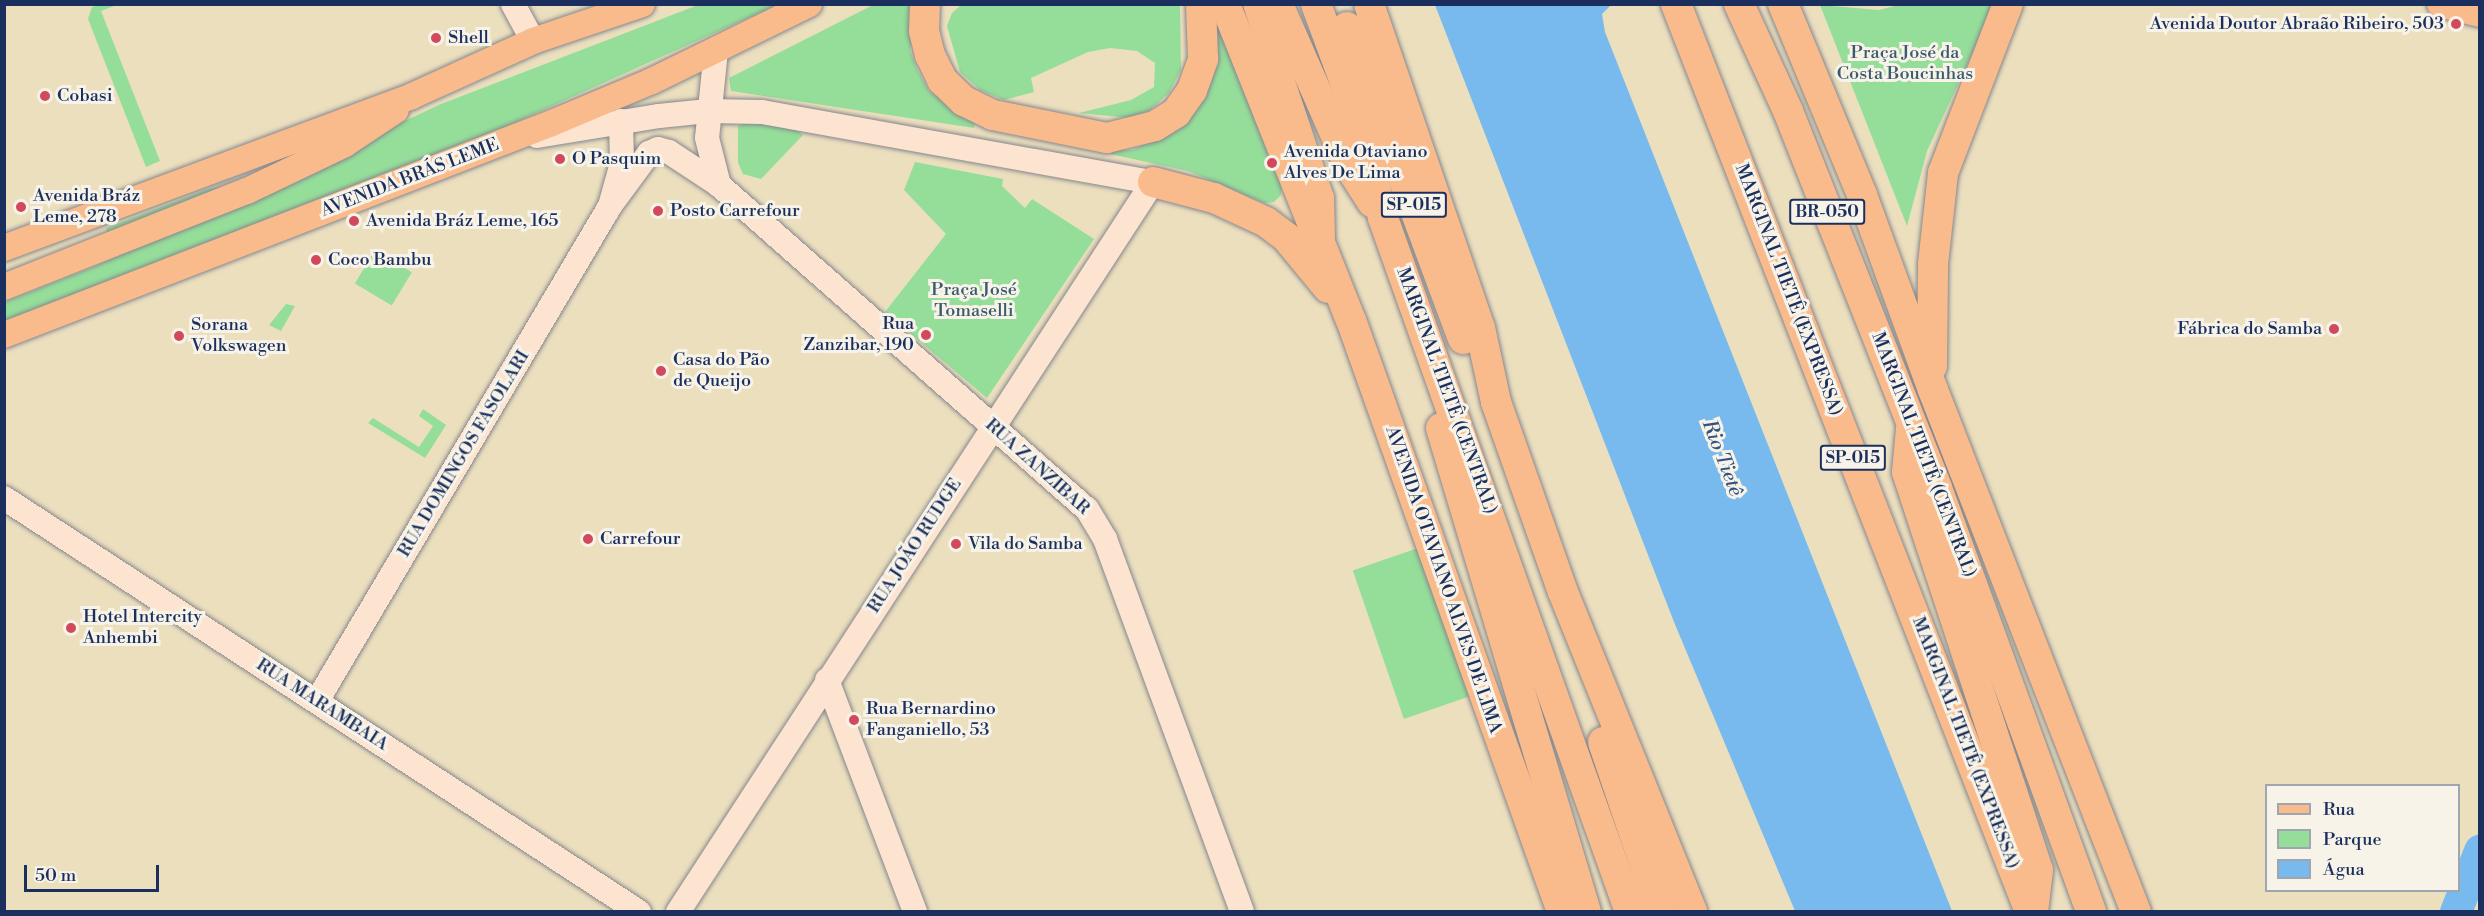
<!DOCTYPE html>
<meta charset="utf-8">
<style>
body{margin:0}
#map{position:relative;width:2484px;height:916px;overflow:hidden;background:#ecdfbe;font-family:"Libre Bodoni",serif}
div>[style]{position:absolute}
.green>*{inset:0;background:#95de9a;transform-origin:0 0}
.water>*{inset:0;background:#79baee}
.river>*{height:32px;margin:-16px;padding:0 16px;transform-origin:16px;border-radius:16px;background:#79baee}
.roads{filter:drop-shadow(0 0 2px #84878e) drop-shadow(0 0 2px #84878e)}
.secondary>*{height:24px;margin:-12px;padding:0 12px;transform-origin:12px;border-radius:12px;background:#fde4d1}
.primary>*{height:26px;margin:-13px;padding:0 13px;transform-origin:13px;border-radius:13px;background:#fabb8c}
.highway>*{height:30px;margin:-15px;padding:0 15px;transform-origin:15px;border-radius:15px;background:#fabb8c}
.dots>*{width:16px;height:16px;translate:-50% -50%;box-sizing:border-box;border:3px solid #f7f3e8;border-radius:50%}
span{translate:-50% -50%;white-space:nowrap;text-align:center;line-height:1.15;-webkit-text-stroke:6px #f7f3e8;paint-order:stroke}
.shield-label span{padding:2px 4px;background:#f7f3e8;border:2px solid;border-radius:4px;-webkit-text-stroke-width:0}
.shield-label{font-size:16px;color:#1b2f5e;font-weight:700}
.poi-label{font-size:18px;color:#1b2f5e}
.right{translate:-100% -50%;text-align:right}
.left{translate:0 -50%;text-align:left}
.park-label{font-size:18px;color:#3a5b6d}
.street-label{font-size:18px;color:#1b2f5e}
.water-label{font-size:20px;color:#325282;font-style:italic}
.frame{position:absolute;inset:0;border:6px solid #1b2f5e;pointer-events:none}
.legend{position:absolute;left:2265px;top:784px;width:195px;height:108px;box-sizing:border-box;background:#f7f3e8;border:2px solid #9fa5b1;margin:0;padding:8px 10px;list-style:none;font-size:18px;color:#1b2f5e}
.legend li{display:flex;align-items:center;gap:12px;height:30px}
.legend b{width:30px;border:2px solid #9fa5b1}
.scale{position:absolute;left:24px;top:865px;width:135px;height:27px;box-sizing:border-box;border:3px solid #1b2f5e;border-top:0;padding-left:8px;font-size:18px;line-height:21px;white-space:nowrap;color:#1b2f5e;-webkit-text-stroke:4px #f7f3e8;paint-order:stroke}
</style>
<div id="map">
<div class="green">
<i style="clip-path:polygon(1903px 4px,1995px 5px,1927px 151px,1907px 226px,1820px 5px,1879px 10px)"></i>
<i style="clip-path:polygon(100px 5px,117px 5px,101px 11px,160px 161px,146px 167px,88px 19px,92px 7px)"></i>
<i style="clip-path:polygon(698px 5px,777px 5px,503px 128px,5px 321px,5px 302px,91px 268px,254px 192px,109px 240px,106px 228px,208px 189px,254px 182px,261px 188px,441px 104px)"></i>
<i style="clip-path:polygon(873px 5px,917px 5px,910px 50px,918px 71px,929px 91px,975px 123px,974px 128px,731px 91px,729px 78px)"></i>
<i style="clip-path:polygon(961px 5px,1180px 5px,1181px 70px,1169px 93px,1150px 110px,1131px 118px,1079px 113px,1131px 100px,1154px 87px,1155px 63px,1137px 51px,1110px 48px,1088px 52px,1031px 78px,1034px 92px,1004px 100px,980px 90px,960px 72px,947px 26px,952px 13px)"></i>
<i style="clip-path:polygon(1217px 7px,1283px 181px,1281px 195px,1274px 202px,1264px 203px,1188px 171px,1110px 154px,1112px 150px,1132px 150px,1156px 140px,1194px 110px,1212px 80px,1218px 41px)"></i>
<i style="clip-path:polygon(750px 121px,789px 124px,803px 135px,761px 179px,743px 174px,738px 163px,738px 126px)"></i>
<i style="clip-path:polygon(915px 162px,1003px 179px,1002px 186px,1025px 208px,1032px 199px,1094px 239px,987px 398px,885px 312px,946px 234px,904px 190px)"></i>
<i style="left:375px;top:250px;width:43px;height:39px;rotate:31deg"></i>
<i style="clip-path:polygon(286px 304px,295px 306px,281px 331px,269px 325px)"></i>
<i style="clip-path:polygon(423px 409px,446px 425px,425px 458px,368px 423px,373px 418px,419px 447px,433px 426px,419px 416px)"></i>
<i style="left:1418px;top:548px;width:157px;height:69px;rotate:71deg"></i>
</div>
<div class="water">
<i style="clip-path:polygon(1435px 5px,1611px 5px,1602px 14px,1605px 32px,1952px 911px,1795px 911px,1674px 622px)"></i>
</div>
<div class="river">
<i style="left:2456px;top:912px;width:66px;rotate:-68.5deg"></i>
</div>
<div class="roads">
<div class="secondary">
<i style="left:513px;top:4px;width:42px;rotate:61.6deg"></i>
<i style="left:716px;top:50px;width:88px;rotate:95.8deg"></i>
<i style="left:707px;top:138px;width:49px;rotate:75.7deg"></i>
<i style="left:537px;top:136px;width:124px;rotate:-9.3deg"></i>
<i style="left:659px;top:116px;width:49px;rotate:-5.8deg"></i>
<i style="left:708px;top:111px;width:54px;rotate:1.1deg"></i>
<i style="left:762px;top:112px;width:397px;rotate:10.2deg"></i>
<i style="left:1153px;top:182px;width:871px;rotate:123.05deg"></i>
<i style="left:610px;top:206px;width:66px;rotate:-53.7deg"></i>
<i style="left:649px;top:153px;width:10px;rotate:-24deg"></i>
<i style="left:658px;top:149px;width:11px;rotate:15deg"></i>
<i style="left:669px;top:152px;width:60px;rotate:33.4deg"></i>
<i style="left:719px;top:185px;width:490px;rotate:41.4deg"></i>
<i style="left:1087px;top:509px;width:35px;rotate:59deg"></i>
<i style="left:1105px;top:539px;width:397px;rotate:69.8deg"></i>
<i style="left:4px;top:498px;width:758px;rotate:33.1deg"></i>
<i style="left:827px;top:680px;width:248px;rotate:69.2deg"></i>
<i style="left:317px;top:701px;width:575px;rotate:-59.38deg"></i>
<i style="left:610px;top:206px;width:45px;rotate:-74.4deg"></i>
<i style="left:622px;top:163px;width:42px;rotate:-91.4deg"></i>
</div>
<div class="primary">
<i style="left:1256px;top:4px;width:205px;rotate:71.5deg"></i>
<i style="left:1321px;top:198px;width:42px;rotate:88.6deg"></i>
<i style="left:2440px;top:4px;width:41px;rotate:14deg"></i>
<i style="left:4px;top:248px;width:435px;rotate:-20.4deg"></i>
<i style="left:412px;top:96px;width:133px;rotate:-24.4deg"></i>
<i style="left:533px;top:41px;width:115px;rotate:-18.7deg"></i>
<i style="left:4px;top:287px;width:261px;rotate:-21.6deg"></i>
<i style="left:247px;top:191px;width:109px;rotate:-25.6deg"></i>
<i style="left:345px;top:144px;width:61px;rotate:-33.7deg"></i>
<i style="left:4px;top:335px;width:588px;rotate:-21.15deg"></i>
<i style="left:552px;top:123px;width:108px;rotate:-22.8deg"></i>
<i style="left:652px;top:81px;width:175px;rotate:-26.1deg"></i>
</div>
<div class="highway">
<i style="left:925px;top:4px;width:27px;rotate:92deg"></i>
<i style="left:924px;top:31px;width:25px;rotate:76deg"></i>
<i style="left:930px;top:55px;width:28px;rotate:64deg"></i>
<i style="left:942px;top:80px;width:30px;rotate:44deg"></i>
<i style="left:964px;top:101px;width:32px;rotate:26deg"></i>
<i style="left:993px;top:115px;width:116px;rotate:11.4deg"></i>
<i style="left:1107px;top:138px;width:49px;rotate:-14deg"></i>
<i style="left:1155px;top:126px;width:25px;rotate:-32deg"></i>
<i style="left:1176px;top:113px;width:28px;rotate:-55deg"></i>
<i style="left:1192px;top:90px;width:33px;rotate:-70deg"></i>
<i style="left:1203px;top:59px;width:55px;rotate:-92.1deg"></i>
<i style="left:1225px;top:4px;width:340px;rotate:68.3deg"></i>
<i style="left:1351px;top:320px;width:628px;rotate:70.38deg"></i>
<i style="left:1278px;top:4px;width:177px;rotate:66.3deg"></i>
<i style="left:1349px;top:166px;width:43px;rotate:57.4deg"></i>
<i style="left:1316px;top:4px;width:115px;rotate:69.7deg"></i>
<i style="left:1356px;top:112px;width:109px;rotate:75.7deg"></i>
<i style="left:1383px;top:218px;width:737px;rotate:70.41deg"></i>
<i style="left:1369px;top:4px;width:342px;rotate:71.1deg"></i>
<i style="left:1480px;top:328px;width:76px;rotate:77.8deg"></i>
<i style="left:1496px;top:402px;width:201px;rotate:70.6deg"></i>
<i style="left:1563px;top:592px;width:345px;rotate:68deg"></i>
<i style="left:1676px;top:4px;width:975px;rotate:68.7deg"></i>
<i style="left:1739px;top:4px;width:118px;rotate:65.4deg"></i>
<i style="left:1788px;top:111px;width:405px;rotate:68.4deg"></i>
<i style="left:1937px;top:488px;width:451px;rotate:70deg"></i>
<i style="left:1783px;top:4px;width:207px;rotate:67.5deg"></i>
<i style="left:1862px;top:195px;width:208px;rotate:70deg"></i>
<i style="left:1933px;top:390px;width:560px;rotate:68.75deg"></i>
<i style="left:1347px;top:27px;width:333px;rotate:69.6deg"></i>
<i style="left:1153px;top:182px;width:63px;rotate:14.7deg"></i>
<i style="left:1214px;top:198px;width:57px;rotate:24.8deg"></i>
<i style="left:1266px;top:222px;width:25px;rotate:37deg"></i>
<i style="left:1286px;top:237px;width:66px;rotate:50.5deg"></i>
<i style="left:1932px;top:366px;width:102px;rotate:-89.4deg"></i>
<i style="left:1933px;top:264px;width:92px;rotate:-83.7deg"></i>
<i style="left:1943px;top:173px;width:181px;rotate:-69deg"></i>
<i style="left:1441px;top:428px;width:505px;rotate:73.32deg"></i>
<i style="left:1911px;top:429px;width:43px;rotate:95.3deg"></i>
<i style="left:1907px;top:472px;width:419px;rotate:71.8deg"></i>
<i style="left:2038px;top:870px;width:42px;rotate:96.8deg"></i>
<i style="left:1603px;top:742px;width:180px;rotate:71.2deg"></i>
</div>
</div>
<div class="dots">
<i style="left:2456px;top:24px;background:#d1495b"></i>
<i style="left:436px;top:38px;background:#d1495b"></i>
<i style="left:45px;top:96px;background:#d1495b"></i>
<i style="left:560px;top:159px;background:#d1495b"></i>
<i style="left:1272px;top:163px;background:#d1495b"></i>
<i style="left:21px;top:207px;background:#d1495b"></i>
<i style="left:658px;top:211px;background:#d1495b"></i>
<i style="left:354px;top:221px;background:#d1495b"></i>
<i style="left:316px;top:260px;background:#d1495b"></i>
<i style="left:2334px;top:329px;background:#d1495b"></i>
<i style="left:926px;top:335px;background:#d1495b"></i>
<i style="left:179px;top:336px;background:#d1495b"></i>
<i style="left:661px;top:371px;background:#d1495b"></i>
<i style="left:588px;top:539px;background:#d1495b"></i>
<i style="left:956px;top:544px;background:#d1495b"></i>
<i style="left:71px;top:628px;background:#d1495b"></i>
<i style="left:854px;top:720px;background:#d1495b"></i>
</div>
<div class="shield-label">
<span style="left:1414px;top:205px">SP-015</span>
<span style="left:1827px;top:212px">BR-050</span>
<span style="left:1853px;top:458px">SP-015</span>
</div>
<div class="poi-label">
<span class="right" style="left:2444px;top:24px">Avenida Doutor Abraão Ribeiro, 503</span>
<span class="left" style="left:448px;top:38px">Shell</span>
<span class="left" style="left:57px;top:96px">Cobasi</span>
<span class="left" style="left:1284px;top:163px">Avenida Otaviano<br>Alves De Lima</span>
<span class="left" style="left:572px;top:159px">O Pasquim</span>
<span class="left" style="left:33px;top:207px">Avenida Bráz<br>Leme, 278</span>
<span class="left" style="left:670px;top:211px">Posto Carrefour</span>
<span class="left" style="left:366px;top:221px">Avenida Bráz Leme, 165</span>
<span class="left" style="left:328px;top:260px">Coco Bambu</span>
<span class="right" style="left:914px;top:335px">Rua<br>Zanzibar, 190</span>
<span class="left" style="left:191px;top:336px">Sorana<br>Volkswagen</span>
<span class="right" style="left:2322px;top:329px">Fábrica do Samba</span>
<span class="left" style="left:673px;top:371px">Casa do Pão<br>de Queijo</span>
<span class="left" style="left:600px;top:539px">Carrefour</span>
<span class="left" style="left:968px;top:544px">Vila do Samba</span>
<span class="left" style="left:83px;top:628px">Hotel Intercity<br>Anhembi</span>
<span class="left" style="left:866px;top:720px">Rua Bernardino<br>Fanganiello, 53</span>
</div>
<div class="park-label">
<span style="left:1905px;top:64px">Praça José da<br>Costa Boucinhas</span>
<span style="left:974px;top:301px">Praça José<br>Tomaselli</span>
</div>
<div class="street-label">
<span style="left:410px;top:178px;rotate:-21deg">AVENIDA BRÁS LEME</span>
<span style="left:1788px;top:290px;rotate:69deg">MARGINAL TIETÊ (EXPRESSA)</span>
<span style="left:1446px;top:391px;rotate:70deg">MARGINAL TIETÊ (CENTRAL)</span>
<span style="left:464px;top:454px;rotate:-59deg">RUA DOMINGOS FASOLARI</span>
<span style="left:1923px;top:455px;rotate:69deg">MARGINAL TIETÊ (CENTRAL)</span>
<span style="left:1037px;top:467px;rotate:42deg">RUA ZANZIBAR</span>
<span style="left:915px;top:546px;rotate:-57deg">RUA JOÃO RUDGE</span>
<span style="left:1443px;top:580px;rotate:71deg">AVENIDA OTAVIANO ALVES DE LIMA</span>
<span style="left:322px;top:705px;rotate:33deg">RUA MARAMBAIA</span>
<span style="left:1965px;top:743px;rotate:69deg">MARGINAL TIETÊ (EXPRESSA)</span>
</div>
<div class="water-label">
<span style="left:1722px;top:458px;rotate:69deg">Rio Tietê</span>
</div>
<div class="frame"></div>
<ul class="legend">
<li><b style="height:8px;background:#fabb8c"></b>Rua</li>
<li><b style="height:16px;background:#95de9a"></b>Parque</li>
<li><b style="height:16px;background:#79baee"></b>Água</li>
</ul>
<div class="scale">50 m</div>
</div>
